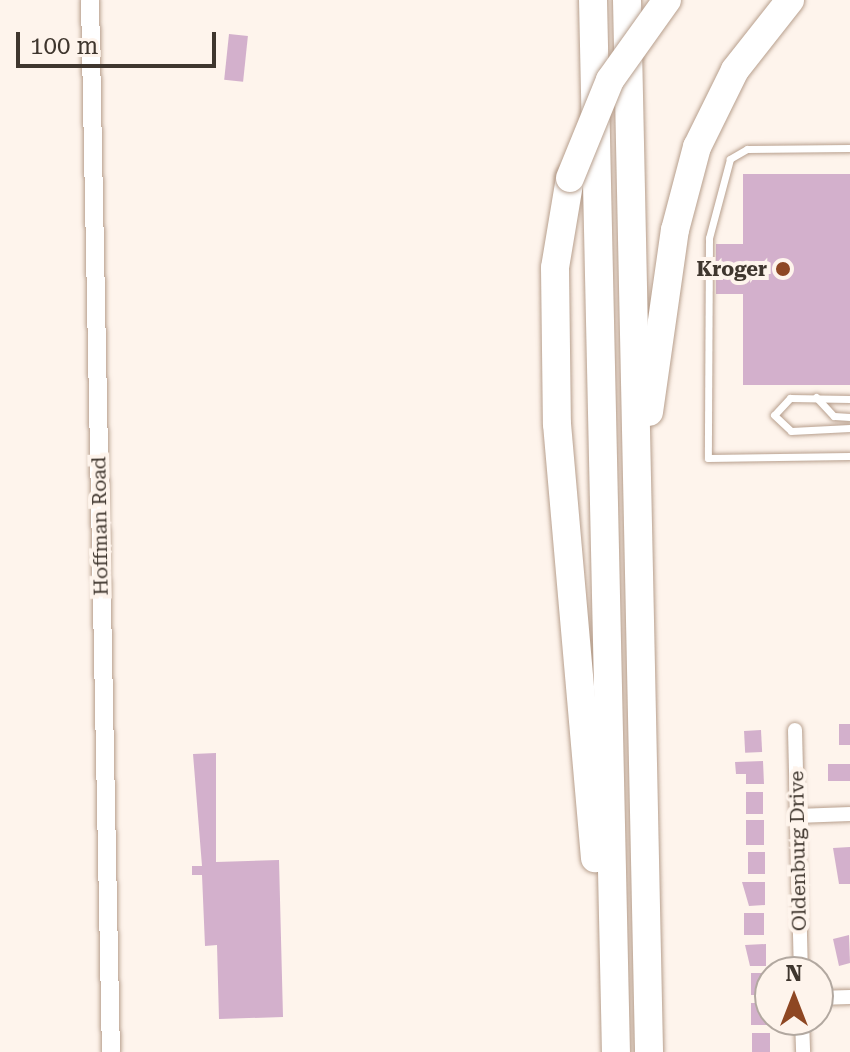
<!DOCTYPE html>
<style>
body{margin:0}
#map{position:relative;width:850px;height:1052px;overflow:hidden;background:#fef4ec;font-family:"Roboto Serif",serif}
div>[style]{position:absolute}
.building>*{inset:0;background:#d3b0cc;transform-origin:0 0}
.roads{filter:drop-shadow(0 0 2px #b79f8d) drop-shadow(0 0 2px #b79f8d)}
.service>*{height:7px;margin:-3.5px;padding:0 3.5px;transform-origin:3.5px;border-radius:3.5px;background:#fff}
.minor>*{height:14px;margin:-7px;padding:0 7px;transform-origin:7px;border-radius:7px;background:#fff}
.tertiary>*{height:18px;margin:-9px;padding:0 9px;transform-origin:9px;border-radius:9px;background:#fff}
.motorway>*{height:28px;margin:-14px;padding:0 14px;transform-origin:14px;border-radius:14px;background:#fff}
.bridges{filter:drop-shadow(0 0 2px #b79f8d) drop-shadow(0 0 2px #b79f8d)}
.motorway-bridge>*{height:28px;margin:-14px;padding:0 14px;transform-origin:14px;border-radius:14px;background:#fff}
.dots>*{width:22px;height:22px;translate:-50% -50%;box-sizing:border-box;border:4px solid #fef4ec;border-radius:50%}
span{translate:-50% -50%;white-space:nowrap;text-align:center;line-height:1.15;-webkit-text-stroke:8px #fef4ec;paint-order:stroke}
.poi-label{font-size:20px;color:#3f362e;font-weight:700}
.right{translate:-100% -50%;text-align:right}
.street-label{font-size:20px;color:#3f362e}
.north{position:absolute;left:754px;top:956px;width:80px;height:80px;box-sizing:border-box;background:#fef4ec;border:2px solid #b2a8a0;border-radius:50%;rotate:0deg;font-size:22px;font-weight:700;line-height:32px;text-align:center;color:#3f362e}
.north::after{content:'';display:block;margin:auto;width:28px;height:36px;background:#8e4723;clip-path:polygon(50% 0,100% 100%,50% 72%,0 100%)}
.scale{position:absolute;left:16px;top:32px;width:200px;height:36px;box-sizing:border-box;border:4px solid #3f362e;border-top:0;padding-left:10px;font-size:24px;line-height:28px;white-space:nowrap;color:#3f362e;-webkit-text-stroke:6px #fef4ec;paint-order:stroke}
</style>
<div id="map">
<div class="building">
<i style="left:229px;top:34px;width:19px;height:46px;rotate:6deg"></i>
<i style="clip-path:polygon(743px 174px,850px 174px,850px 385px,743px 385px,743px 294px,716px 294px,716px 244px,743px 244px)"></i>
<i style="left:850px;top:724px;width:21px;height:11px;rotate:90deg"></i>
<i style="left:761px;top:730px;width:22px;height:17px;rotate:87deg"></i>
<i style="clip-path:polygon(216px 753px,216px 862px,279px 860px,283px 1017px,219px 1019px,217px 945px,205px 946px,202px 875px,192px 875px,192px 866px,202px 866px,193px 754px)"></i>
<i style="clip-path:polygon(763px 761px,764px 784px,746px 784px,746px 774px,736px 774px,735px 762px)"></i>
<i style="left:828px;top:764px;width:22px;height:17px"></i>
<i style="left:746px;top:792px;width:17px;height:22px"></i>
<i style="left:746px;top:820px;width:18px;height:25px"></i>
<i style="clip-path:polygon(850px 847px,850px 884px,839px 884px,833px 848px)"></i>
<i style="left:748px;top:852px;width:17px;height:22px"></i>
<i style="clip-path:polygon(742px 882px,765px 882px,765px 905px,749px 906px)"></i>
<i style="left:764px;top:913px;width:22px;height:20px;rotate:90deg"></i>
<i style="clip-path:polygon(849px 935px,850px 963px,839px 966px,833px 939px)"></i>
<i style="clip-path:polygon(766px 944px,766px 966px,750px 966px,745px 945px)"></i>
<i style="left:768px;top:973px;width:22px;height:17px;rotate:90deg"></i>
<i style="left:768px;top:1003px;width:22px;height:17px;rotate:90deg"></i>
<i style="left:752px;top:1033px;width:18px;height:19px"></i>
</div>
<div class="roads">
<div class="service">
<i style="left:850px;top:148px;width:103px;rotate:179.4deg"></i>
<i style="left:747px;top:149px;width:20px;rotate:150deg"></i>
<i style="left:730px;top:159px;width:82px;rotate:104.9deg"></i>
<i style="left:709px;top:238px;width:220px;rotate:90.3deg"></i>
<i style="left:708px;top:458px;width:142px;rotate:-0.8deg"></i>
<i style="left:816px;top:397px;width:26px;rotate:47deg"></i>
<i style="left:834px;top:416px;width:16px;rotate:4deg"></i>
<i style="left:850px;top:399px;width:60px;rotate:-179deg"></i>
<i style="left:790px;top:398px;width:23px;rotate:133deg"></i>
<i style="left:774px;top:415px;width:23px;rotate:43deg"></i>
<i style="left:791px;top:431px;width:59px;rotate:-2.9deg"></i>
</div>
<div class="minor">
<i style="left:795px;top:730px;width:242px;rotate:88.6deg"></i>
<i style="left:797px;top:816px;width:53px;rotate:-2.2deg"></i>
<i style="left:818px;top:998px;width:32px;rotate:-2deg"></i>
<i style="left:802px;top:1020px;width:32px;rotate:88deg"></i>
</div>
<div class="tertiary">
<i style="left:90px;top:0;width:1052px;rotate:88.86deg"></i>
</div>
<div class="motorway">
<i style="left:593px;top:0;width:1052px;rotate:88.75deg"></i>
<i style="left:627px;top:0;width:1052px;rotate:88.8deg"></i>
<i style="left:570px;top:178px;width:91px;rotate:99.5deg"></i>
<i style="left:555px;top:268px;width:156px;rotate:89.3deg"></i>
<i style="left:557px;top:424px;width:436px;rotate:85deg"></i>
<i style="left:649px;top:412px;width:184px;rotate:-81.9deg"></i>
<i style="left:675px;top:230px;width:86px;rotate:-75.2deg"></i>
<i style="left:697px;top:147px;width:86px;rotate:-63.7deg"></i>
<i style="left:735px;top:70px;width:89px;rotate:-51.8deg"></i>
</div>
</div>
<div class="bridges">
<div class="motorway-bridge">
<i style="left:570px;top:178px;width:106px;rotate:-67.8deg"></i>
<i style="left:610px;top:80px;width:98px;rotate:-54.5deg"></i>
</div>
</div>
<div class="dots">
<i style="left:783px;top:269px;background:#8e4723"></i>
</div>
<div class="poi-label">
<span class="right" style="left:767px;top:269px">Kroger</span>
</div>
<div class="street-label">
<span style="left:100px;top:526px;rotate:-91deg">Hoffman Road</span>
<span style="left:798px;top:851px;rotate:-91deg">Oldenburg Drive</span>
</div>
<div class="north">N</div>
<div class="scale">100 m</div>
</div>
